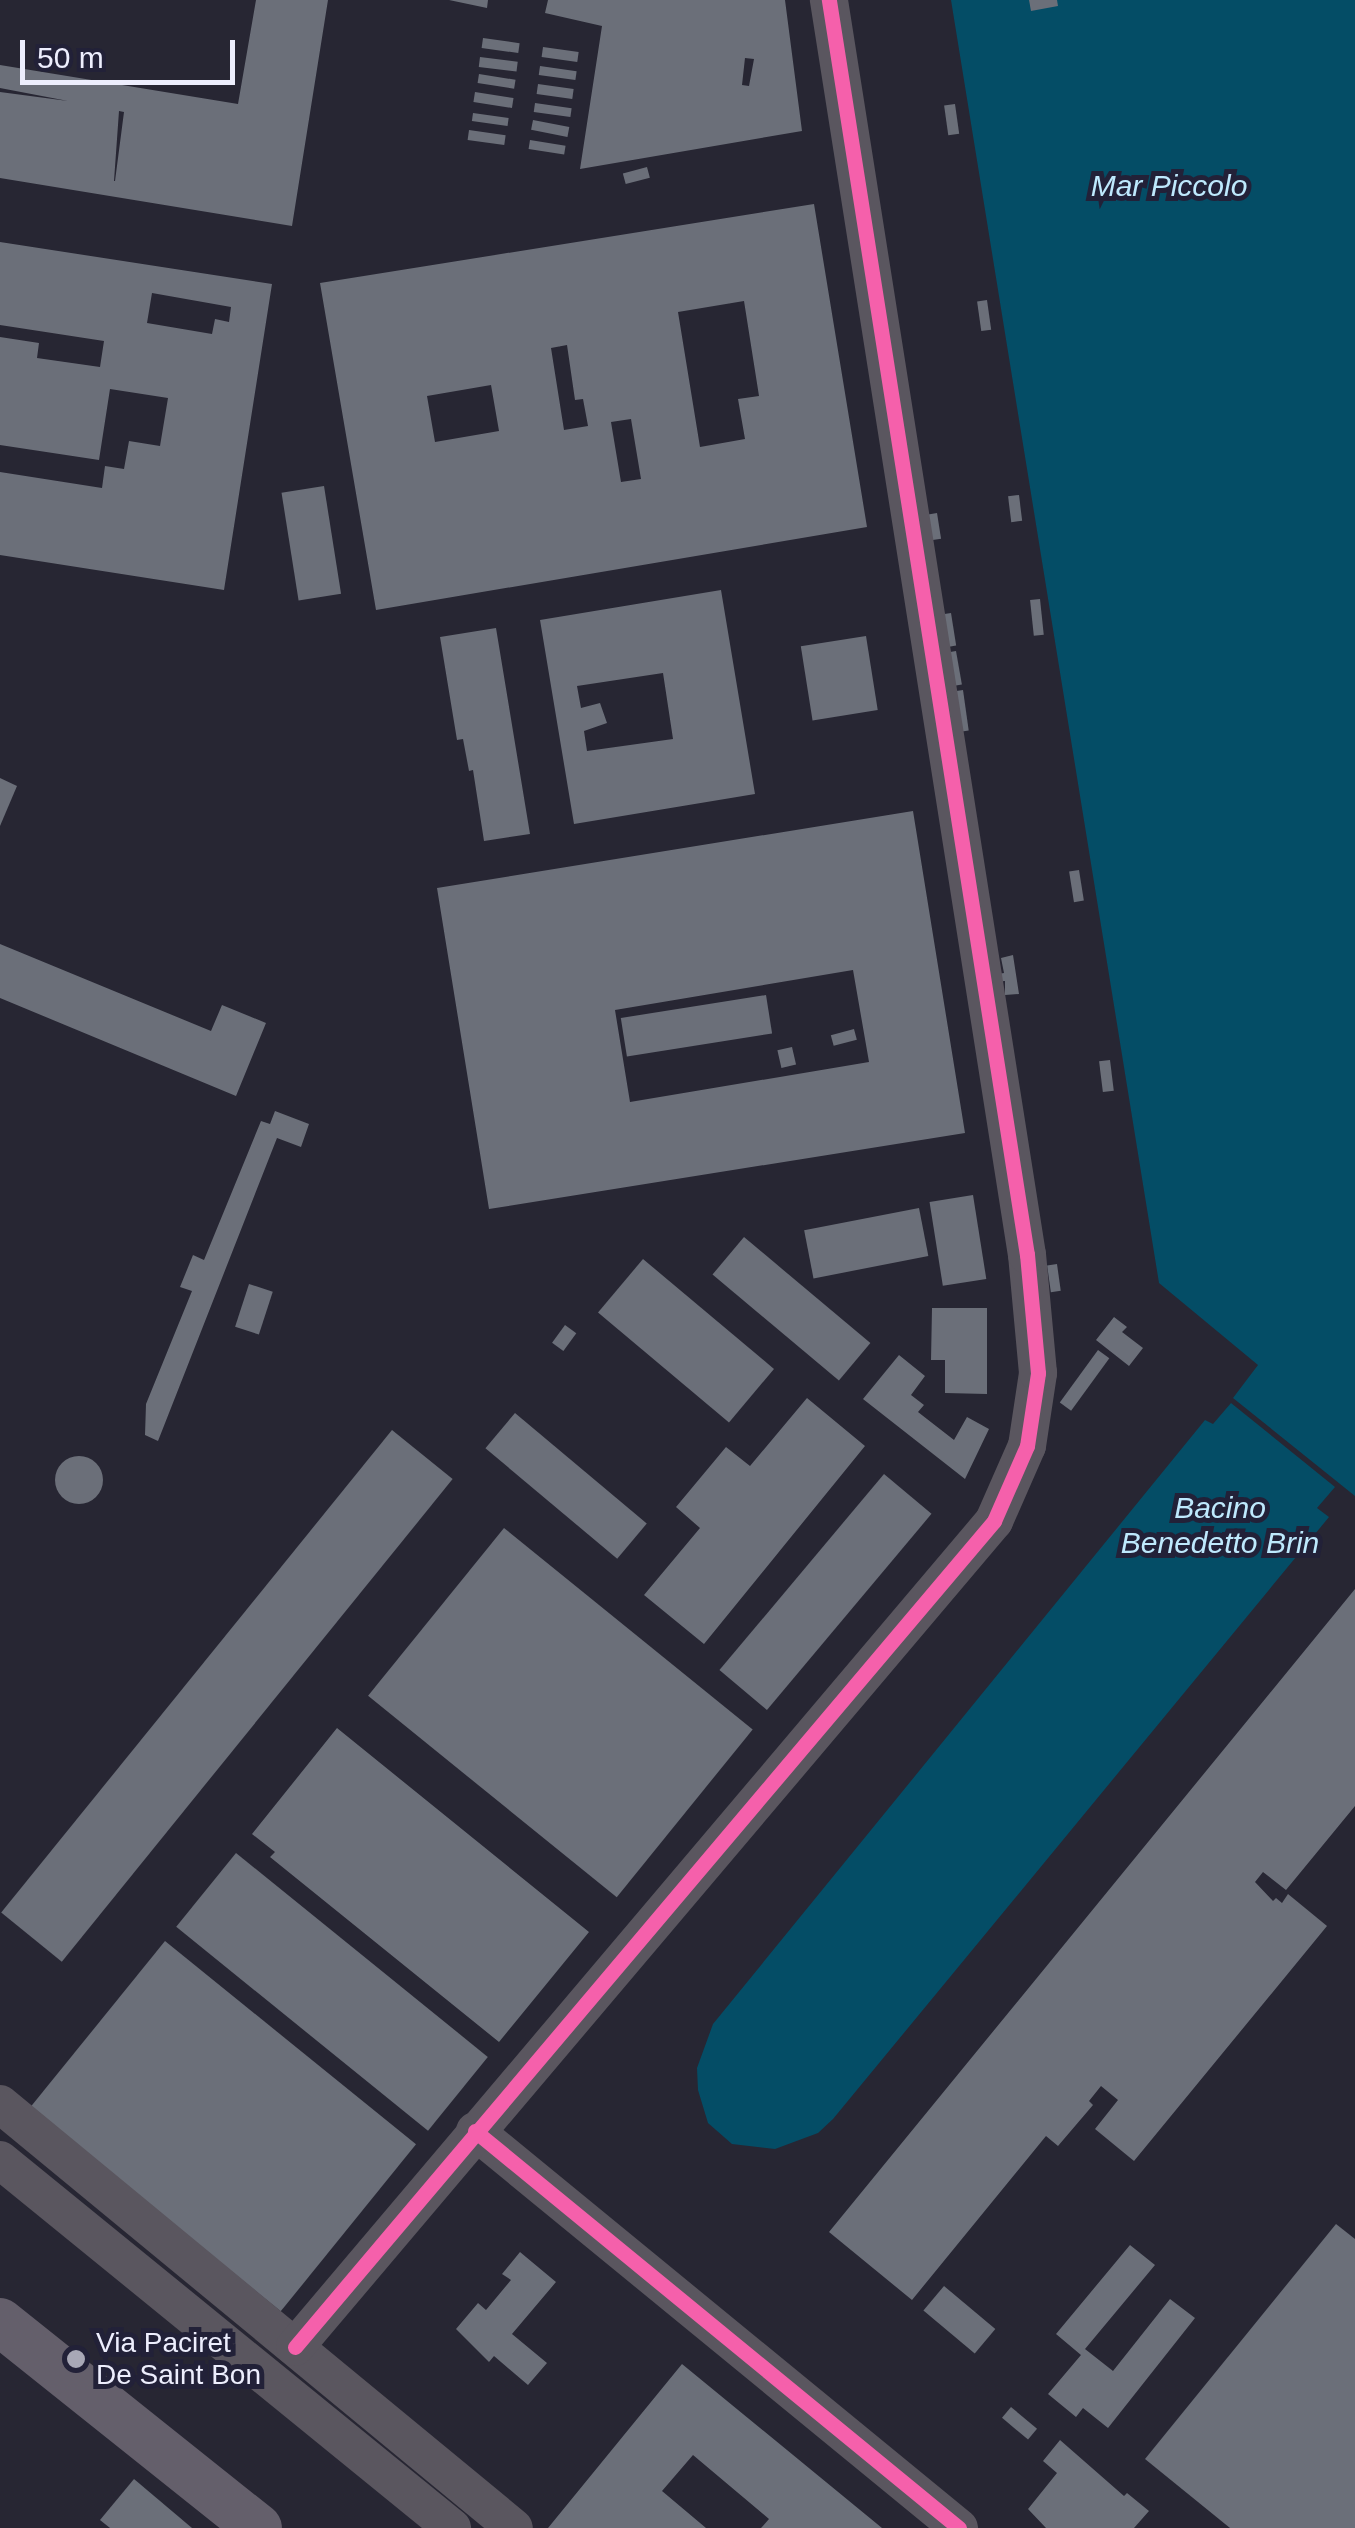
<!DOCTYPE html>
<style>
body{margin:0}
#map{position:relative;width:1355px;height:2528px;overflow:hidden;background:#272633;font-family:Arial,sans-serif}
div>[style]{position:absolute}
.water>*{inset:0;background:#044d66}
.building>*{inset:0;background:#6b6f79;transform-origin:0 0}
.round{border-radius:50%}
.minor>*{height:38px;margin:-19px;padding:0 19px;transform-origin:19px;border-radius:19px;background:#5a565f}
.major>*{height:48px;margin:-24px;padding:0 24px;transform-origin:24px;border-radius:24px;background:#645f6b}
.cycleway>*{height:15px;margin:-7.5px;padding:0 7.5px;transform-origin:7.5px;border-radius:7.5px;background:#f560ab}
.dots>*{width:28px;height:28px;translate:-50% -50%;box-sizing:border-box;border:5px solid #222138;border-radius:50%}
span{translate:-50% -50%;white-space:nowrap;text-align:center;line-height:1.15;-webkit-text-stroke:10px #222138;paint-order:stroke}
.poi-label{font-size:28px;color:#edeefd}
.left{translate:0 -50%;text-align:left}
.water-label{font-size:30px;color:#bee9fd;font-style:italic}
.scale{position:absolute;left:20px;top:40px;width:215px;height:45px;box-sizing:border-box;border:5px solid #edeefd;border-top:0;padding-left:12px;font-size:30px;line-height:35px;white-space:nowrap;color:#edeefd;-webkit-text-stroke:8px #222138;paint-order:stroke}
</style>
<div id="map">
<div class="water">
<i style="clip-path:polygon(951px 0,1355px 0,1355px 1496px,1233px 1398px,1258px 1365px,1159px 1283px)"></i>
<i style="clip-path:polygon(1231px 1403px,1335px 1487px,1317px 1508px,1329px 1517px,833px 2119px,818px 2133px,775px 2149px,732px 2144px,708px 2123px,698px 2090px,697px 2068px,713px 2024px,1205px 1420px,1213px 1424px)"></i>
</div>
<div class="building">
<i style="clip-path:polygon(evenodd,256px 0,328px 0,292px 226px,0 178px,0 92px,68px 101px,0 88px,0 65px,238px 104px,256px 0,119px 111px,124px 112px,115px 181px,114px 181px,119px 111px)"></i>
<i style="clip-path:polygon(449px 0,488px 0,487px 8px)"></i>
<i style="clip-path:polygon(evenodd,548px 0,785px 0,802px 131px,580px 169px,602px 26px,545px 13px,548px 0,745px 58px,754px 59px,749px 86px,742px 85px,745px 58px)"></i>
<i style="clip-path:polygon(1029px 0,1057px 0,1058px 6px,1031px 11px)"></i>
<i style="left:483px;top:38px;width:37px;height:10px;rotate:8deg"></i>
<i style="left:543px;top:47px;width:36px;height:10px;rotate:8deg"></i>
<i style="left:480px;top:57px;width:38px;height:10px;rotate:7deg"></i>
<i style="left:540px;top:66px;width:37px;height:9px;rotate:8deg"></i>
<i style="left:479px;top:74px;width:37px;height:9px;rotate:9deg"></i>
<i style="left:538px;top:84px;width:36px;height:10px;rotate:8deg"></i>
<i style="left:475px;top:92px;width:39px;height:10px;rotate:9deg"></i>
<i style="left:535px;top:103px;width:37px;height:9px;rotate:8deg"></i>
<i style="left:955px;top:104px;width:30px;height:11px;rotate:82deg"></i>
<i style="left:473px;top:113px;width:36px;height:8px;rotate:8deg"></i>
<i style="left:533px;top:120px;width:37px;height:10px;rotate:11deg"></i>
<i style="left:469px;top:130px;width:37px;height:10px;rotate:8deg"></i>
<i style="left:530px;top:140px;width:36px;height:9px;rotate:9deg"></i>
<i style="left:647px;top:167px;width:11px;height:25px;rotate:75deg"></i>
<i style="clip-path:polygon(evenodd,814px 204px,867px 527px,376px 610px,320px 283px,814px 204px,744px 301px,759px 396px,738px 399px,745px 439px,700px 447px,678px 312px,744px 301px,814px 204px,567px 345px,575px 400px,583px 399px,588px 426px,564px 430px,551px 348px,567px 345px,814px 204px,491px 385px,499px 431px,435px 442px,427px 396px,491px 385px,814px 204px,631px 419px,641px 479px,621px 482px,611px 422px,631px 419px)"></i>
<i style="clip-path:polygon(evenodd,0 242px,272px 284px,224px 590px,0 555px,0 472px,102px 488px,105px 466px,124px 469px,129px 441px,160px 446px,168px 398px,110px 389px,99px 460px,0 445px,0 337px,39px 343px,37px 358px,100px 367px,104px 341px,0 325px,0 242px,152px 293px,231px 307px,229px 322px,215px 319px,212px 334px,147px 323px,152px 293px)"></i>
<i style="left:987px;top:300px;width:30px;height:10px;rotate:82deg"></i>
<i style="left:324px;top:486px;width:109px;height:43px;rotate:81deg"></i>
<i style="left:1019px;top:495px;width:26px;height:11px;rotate:83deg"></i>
<i style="left:937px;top:513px;width:26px;height:12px;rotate:81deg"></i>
<i style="clip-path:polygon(evenodd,721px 590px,755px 794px,574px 824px,540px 620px,721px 590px,663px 673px,673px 739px,587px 751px,584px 731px,607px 723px,600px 703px,581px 708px,577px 686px,663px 673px)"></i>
<i style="left:1040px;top:599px;width:36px;height:10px;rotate:84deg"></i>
<i style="left:951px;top:613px;width:33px;height:10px;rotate:81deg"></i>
<i style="clip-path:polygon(496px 628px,530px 834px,484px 841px,473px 770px,469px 771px,463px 739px,457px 740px,440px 637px)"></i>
<i style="left:866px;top:636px;width:75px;height:66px;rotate:81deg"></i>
<i style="left:956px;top:651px;width:34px;height:9px;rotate:80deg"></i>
<i style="left:963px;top:690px;width:41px;height:10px;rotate:82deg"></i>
<i style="clip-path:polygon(0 778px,17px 786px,0 826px)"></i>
<i style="clip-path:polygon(evenodd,913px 811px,965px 1133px,489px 1209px,437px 888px,913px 811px,853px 970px,869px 1062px,630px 1102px,615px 1010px,853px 970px)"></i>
<i style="left:1079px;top:870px;width:31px;height:10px;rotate:81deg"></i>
<i style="clip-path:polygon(0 944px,211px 1031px,222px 1005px,266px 1023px,236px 1096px,0 998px)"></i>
<i style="clip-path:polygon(1013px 955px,1019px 994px,1005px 995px,1005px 981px,992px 982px,992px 975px,1004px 973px,1001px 958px)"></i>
<i style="left:766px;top:995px;width:39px;height:147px;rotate:81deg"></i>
<i style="left:854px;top:1029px;width:11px;height:24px;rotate:75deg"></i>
<i style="left:792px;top:1047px;width:18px;height:15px;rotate:77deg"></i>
<i style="left:1110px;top:1060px;width:31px;height:11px;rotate:83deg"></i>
<i style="clip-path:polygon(275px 1111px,309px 1124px,301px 1147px,277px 1138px,158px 1441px,145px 1435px,146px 1404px,192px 1291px,180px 1287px,193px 1255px,204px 1260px,261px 1121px,270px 1124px)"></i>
<i style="left:973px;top:1195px;width:85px;height:44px;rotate:81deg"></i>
<i style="left:919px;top:1208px;width:49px;height:117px;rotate:79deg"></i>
<i style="left:744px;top:1237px;width:165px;height:49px;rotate:40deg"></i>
<i style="left:643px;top:1259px;width:171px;height:70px;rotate:40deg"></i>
<i style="left:1057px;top:1264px;width:27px;height:10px;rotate:82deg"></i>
<i style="left:249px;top:1284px;width:25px;height:45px;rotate:18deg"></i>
<i style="clip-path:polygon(932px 1308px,987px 1308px,987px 1394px,945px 1393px,945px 1360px,931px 1360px)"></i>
<i style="clip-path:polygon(1114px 1317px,1127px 1327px,1122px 1332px,1143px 1348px,1129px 1366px,1096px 1340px)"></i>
<i style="left:565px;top:1325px;width:14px;height:22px;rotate:36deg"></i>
<i style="left:1098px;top:1350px;width:14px;height:65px;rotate:36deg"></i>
<i style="clip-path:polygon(899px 1355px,925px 1376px,911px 1395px,924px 1405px,918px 1412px,954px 1440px,967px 1417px,989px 1429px,965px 1479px,863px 1399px)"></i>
<i style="clip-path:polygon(807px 1398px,865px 1446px,704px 1644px,644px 1595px,700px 1528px,676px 1507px,726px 1447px,750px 1466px)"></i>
<i style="left:515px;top:1413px;width:172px;height:46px;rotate:40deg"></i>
<i style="left:392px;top:1430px;width:78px;height:621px;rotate:39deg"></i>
<i class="round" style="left:55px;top:1456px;width:48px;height:48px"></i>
<i style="left:884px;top:1474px;width:62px;height:256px;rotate:40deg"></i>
<i style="left:504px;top:1528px;width:320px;height:216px;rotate:39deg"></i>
<i style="clip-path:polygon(1355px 1589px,1355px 1806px,1286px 1890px,1263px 1872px,1255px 1882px,1273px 1901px,1276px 1898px,1282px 1903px,1288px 1894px,1327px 1926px,1134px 2161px,1095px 2129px,1118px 2100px,1101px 2086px,1089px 2101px,1093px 2105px,1058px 2146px,1046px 2136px,912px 2300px,829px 2232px)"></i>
<i style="clip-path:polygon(337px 1728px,589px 1932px,499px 2042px,270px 1857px,275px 1852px,252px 1834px)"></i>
<i style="left:236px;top:1853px;width:324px;height:95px;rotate:39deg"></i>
<i style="left:165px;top:1941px;width:323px;height:215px;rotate:39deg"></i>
<i style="clip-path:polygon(1336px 2224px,1355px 2239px,1355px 2528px,1230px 2528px,1145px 2459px)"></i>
<i style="clip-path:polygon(1130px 2245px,1155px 2265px,1085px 2349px,1113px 2371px,1170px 2299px,1195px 2318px,1108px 2428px,1083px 2408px,1076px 2417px,1048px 2394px,1081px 2355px,1056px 2334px)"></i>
<i style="clip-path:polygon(520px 2252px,556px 2282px,512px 2334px,547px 2363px,528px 2385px,494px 2356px,489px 2362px,456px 2329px,478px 2303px,486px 2310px,511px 2280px,502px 2274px)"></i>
<i style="left:944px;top:2286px;width:67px;height:32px;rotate:40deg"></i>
<i style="clip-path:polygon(682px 2364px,882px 2528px,761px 2528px,769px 2519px,693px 2455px,662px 2491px,706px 2528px,548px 2528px)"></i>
<i style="left:1011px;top:2407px;width:34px;height:14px;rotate:40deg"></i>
<i style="clip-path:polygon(1060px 2440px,1124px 2496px,1127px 2493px,1149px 2511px,1134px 2528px,1046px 2528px,1028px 2509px,1057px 2473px,1043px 2461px)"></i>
<i style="clip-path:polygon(134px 2479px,192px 2528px,110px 2528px,100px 2520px)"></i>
</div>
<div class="minor">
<i style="left:0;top:2104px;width:666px;rotate:39.52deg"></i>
<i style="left:475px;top:2131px;width:626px;rotate:39.36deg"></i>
<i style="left:0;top:2160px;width:583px;rotate:39.15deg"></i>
<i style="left:295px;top:2347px;width:1082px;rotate:-49.76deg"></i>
<i style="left:994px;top:1521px;width:82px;rotate:-66.3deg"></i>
<i style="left:1027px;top:1446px;width:74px;rotate:-81.4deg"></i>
<i style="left:1038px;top:1373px;width:119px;rotate:-95.3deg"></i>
<i style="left:1027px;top:1255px;width:1271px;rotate:-98.97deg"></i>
</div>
<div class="major">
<i style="left:0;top:2322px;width:330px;rotate:38.6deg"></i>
</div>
<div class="cycleway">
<i style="left:475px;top:2131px;width:626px;rotate:39.36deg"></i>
<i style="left:295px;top:2347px;width:1082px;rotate:-49.76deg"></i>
<i style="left:994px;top:1521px;width:82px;rotate:-66.3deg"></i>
<i style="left:1027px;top:1446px;width:74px;rotate:-81.4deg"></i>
<i style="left:1038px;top:1373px;width:119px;rotate:-95.3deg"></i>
<i style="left:1027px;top:1255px;width:1271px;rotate:-98.97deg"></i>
</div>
<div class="dots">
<i style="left:76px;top:2359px;background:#a8a8b6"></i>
</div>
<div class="poi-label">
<span class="left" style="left:96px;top:2359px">Via Paciret<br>De Saint Bon</span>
</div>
<div class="water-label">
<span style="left:1169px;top:186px">Mar Piccolo</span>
<span style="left:1220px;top:1525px">Bacino<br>Benedetto Brin</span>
</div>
<div class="scale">50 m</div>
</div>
